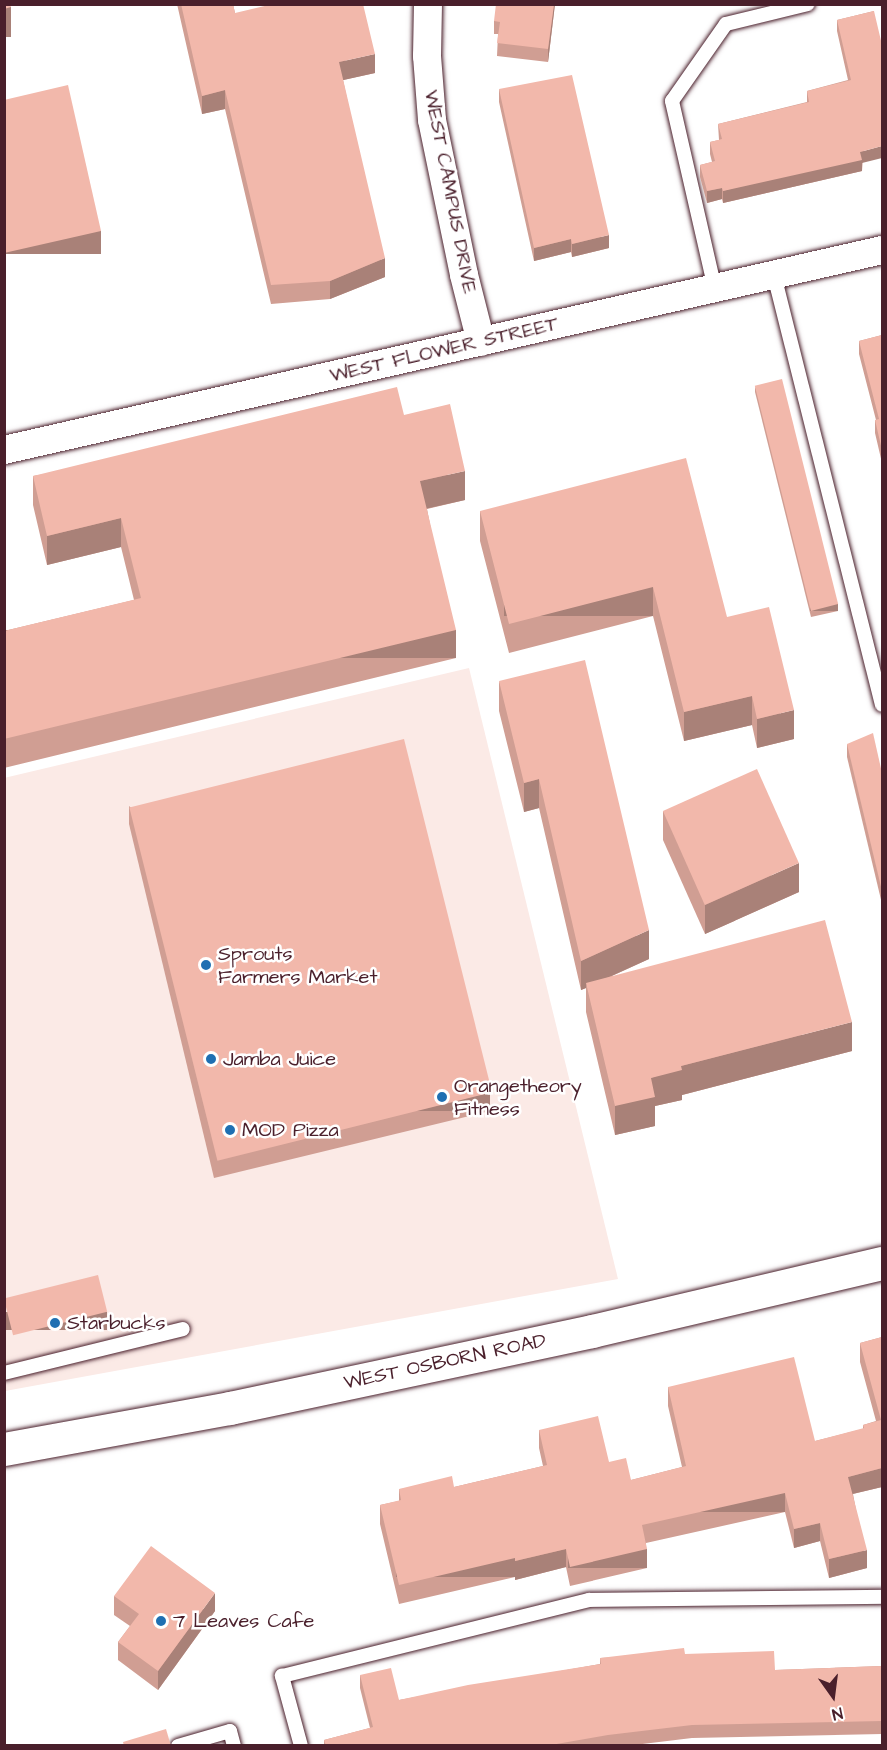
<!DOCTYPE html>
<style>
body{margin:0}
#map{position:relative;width:887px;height:1750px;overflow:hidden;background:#fff;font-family:"Architects Daughter",sans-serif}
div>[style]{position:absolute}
.built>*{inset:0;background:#fbeae6}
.roads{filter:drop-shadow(0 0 2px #4a1f2b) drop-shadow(0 0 2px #4a1f2b)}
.lane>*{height:14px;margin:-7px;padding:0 7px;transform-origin:7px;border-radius:7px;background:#fff}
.street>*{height:28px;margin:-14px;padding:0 14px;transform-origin:14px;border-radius:14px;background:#fff}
.secondary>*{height:33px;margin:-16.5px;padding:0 16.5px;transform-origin:16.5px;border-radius:16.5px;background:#fff}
.wall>*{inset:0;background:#d09e93}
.shaded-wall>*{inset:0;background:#a98178;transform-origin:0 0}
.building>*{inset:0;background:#f2b8ab;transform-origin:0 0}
.dots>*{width:16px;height:16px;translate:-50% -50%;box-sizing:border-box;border:3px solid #fff;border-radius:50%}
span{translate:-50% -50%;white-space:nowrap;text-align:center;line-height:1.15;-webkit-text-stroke:5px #fff;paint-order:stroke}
.street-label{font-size:20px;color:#4a1f2b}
.poi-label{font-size:20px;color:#4a1f2b}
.left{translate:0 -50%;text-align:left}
.frame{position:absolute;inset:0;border:6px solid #4a1f2b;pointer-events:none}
.north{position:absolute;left:803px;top:1666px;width:60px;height:60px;-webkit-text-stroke:4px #fff;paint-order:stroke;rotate:166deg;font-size:16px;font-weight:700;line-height:24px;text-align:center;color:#4a1f2b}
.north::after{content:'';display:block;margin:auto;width:21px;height:27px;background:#4a1f2b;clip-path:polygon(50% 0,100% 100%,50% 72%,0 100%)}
</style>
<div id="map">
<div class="built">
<i style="clip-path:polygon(469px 668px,618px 1279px,5px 1391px,4px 778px)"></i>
</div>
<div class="roads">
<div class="lane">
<i style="left:774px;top:275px;width:443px;rotate:75.9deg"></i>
<i style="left:715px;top:289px;width:193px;rotate:-102.9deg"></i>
<i style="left:672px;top:101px;width:94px;rotate:-55deg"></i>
<i style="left:726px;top:24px;width:84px;rotate:-13.7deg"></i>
<i style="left:4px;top:1373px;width:184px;rotate:-13.8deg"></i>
<i style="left:178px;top:1746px;width:54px;rotate:-16.1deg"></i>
<i style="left:230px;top:1731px;width:16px;rotate:75deg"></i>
<i style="left:301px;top:1746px;width:73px;rotate:-105.2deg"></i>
<i style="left:282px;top:1676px;width:316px;rotate:-13.9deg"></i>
<i style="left:589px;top:1600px;width:293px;rotate:-0.6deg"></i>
</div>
<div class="street">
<i style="left:428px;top:4px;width:52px;rotate:91.1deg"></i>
<i style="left:427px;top:56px;width:64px;rotate:85.5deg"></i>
<i style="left:432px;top:120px;width:158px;rotate:78.3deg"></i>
<i style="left:464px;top:275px;width:69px;rotate:75.8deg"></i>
<i style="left:4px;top:450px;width:900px;rotate:-12.83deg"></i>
</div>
<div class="secondary">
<i style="left:4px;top:1449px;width:230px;rotate:-10.3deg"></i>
<i style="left:230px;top:1408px;width:370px;rotate:-12deg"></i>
<i style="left:592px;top:1331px;width:298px;rotate:-13.2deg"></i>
</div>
</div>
<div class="wall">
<i style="clip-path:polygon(177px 4px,233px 4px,235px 13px,375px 73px,343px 80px,385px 277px,330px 299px,271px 304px,225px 109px,202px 114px)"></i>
<i style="clip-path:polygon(555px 4px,548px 62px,497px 56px,498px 34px,494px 34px,494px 21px)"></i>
<i style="clip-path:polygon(874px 11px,862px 171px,723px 203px,722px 199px,707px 203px,700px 177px,700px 165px,712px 162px,710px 154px,710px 142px,719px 140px,718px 124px,807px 102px,807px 91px,848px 80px,837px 31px,837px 20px)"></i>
<i style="clip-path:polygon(499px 89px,609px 248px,572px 257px,571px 252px,534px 261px,499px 102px)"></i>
<i style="clip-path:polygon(882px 335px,882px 463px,875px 433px,875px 420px,876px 420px,859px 354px,859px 341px)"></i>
<i style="clip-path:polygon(755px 386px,838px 611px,811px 617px,755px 392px)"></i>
<i style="clip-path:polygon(404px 415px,465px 500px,427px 509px,456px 658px,4px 768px,4px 631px,134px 600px,121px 547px,47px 565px,33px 505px,33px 476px)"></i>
<i style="clip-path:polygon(480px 511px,727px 617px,794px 739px,757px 748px,752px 725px,684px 741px,653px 616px,509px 653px,480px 541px)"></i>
<i style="clip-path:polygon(499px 681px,649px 959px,612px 976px,852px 1051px,682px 1095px,682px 1100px,655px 1106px,655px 1126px,615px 1135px,586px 1012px,586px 988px,581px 990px,539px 808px,524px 812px,499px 711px)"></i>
<i style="clip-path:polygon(847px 744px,882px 773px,882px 904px,847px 757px)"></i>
<i style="clip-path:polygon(129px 806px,490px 1111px,214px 1178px,129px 824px)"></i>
<i style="clip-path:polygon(663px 811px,799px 892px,705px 934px,663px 840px)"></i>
<i style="clip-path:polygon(882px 1337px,882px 1487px,853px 1494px,867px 1568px,829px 1578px,820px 1541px,794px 1548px,785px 1512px,646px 1543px,647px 1568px,570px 1586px,566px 1567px,515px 1580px,515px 1577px,399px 1604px,380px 1524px,380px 1505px,399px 1501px,399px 1489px,454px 1487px,543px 1466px,539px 1448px,539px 1430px,609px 1462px,631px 1480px,682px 1467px,668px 1406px,668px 1387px,815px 1441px,863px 1429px,863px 1425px,876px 1421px,860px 1362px,860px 1343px)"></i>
<i style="clip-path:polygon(114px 1596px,215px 1611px,158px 1690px,118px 1660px,118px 1642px,130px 1626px,114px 1615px)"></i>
<i style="clip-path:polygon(685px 1654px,775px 1670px,882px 1666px,882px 1734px,692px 1738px,626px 1746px,324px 1746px,324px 1740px,370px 1728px,360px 1688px,360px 1675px,399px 1700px,600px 1664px,600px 1658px)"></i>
</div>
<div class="shaded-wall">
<i style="clip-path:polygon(554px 4px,555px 4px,548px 62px,548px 49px)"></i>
<i style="left:11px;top:7px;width:30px;height:7px;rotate:90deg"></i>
<i style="clip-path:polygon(375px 54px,375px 73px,339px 81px,339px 62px)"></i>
<i style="clip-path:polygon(225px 90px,225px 109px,202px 114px,202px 96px)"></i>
<i style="clip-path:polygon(882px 146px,882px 158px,862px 163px,862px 171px,723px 203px,723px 191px,860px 152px)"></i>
<i style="clip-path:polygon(722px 188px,722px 199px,707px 203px,707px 191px)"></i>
<i style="left:101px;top:231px;width:23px;height:99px;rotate:90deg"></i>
<i style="clip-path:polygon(609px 235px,609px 248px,572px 257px,572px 244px)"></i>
<i style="clip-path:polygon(571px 239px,571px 252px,534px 261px,534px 248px)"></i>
<i style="clip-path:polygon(385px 258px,385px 277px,330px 299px,330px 281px)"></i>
<i style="clip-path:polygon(465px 471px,465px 500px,420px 510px,420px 481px)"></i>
<i style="clip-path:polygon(121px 518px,121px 547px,47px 565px,47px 536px)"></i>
<i style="left:653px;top:587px;width:29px;height:149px;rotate:90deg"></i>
<i style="left:838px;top:604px;width:7px;height:28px;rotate:90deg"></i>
<i style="left:456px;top:630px;width:28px;height:465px;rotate:90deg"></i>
<i style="clip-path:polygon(752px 696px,752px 725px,684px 741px,684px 712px)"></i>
<i style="clip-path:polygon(794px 710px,794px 739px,757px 748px,757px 719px)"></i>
<i style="clip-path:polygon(539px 779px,539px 808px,524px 812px,524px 783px)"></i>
<i style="clip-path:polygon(799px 863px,799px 892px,705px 934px,705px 905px)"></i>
<i style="clip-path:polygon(649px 930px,649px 959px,587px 987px,586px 983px,586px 988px,581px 990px,581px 961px)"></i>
<i style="clip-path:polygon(852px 1022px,852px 1051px,682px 1095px,682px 1100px,655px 1106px,655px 1126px,615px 1135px,615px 1106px,651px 1078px,681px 1066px)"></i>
<i style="left:490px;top:1093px;width:18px;height:284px;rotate:90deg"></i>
<i style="left:107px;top:1312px;width:18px;height:106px;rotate:90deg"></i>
<i style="clip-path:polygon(882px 1468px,882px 1487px,848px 1495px,848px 1477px)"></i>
<i style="left:785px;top:1493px;width:19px;height:147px;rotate:90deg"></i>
<i style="clip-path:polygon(820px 1523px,820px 1541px,794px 1548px,794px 1529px)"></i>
<i style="clip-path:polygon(566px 1549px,566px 1567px,515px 1580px,515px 1561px)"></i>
<i style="left:647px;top:1549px;width:19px;height:79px;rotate:90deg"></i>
<i style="clip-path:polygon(867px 1550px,867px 1568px,829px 1578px,829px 1559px)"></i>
<i style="left:515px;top:1558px;width:19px;height:119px;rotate:90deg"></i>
<i style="clip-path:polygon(215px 1593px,215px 1611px,158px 1690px,158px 1671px)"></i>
</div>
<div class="building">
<i style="clip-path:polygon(4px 4px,10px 4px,11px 7px,4px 9px)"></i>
<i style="clip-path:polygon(181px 4px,233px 4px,235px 13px,273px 4px,363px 4px,375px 54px,339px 62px,385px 258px,330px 281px,271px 285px,225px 90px,202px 96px)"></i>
<i style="clip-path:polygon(496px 4px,554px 4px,548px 49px,497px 43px,500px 22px,494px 21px)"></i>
<i style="clip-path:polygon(874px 11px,882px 45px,882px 146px,860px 152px,862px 160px,723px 191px,722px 188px,707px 191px,700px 165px,715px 161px,710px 142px,722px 139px,718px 124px,809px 102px,807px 91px,851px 80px,837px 20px)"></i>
<i style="clip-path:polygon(572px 75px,609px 235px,572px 244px,571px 239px,534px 248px,499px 89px)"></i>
<i style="clip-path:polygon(68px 85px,101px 231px,4px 253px,4px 100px)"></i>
<i style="clip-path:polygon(882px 335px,882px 450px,875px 420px,879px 419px,859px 341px)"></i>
<i style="left:782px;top:379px;width:232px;height:28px;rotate:76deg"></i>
<i style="clip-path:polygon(397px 387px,404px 415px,450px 404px,465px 471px,420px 481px,456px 630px,4px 739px,4px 631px,141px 598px,121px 518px,47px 536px,33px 476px)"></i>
<i style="clip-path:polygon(686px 458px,727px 617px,769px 607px,794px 710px,757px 719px,752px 696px,684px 712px,653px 587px,509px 624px,480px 511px)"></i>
<i style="clip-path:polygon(585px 660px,649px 930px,581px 961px,539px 779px,524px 783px,499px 681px)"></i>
<i style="clip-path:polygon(873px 733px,882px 773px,882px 891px,847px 744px)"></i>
<i style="left:404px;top:739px;width:364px;height:283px;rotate:76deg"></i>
<i style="left:757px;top:769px;width:103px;height:103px;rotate:66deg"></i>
<i style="clip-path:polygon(825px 920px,852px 1022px,681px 1066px,682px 1070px,651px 1078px,655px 1097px,615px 1106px,586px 983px)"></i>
<i style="left:98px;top:1275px;width:38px;height:97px;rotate:76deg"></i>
<i style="clip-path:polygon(882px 1337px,882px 1468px,848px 1477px,867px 1550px,829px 1559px,820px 1523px,794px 1529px,785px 1493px,642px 1525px,647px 1549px,570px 1567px,566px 1549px,515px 1561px,515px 1558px,399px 1585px,380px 1505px,401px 1500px,399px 1489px,452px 1476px,454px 1487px,547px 1465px,539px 1430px,598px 1416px,609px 1462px,626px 1458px,631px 1480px,686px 1466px,668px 1387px,794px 1357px,815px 1441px,864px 1428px,863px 1425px,881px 1420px,860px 1343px)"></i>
<i style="clip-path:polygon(151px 1546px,215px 1593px,158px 1671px,118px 1642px,139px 1614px,114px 1596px)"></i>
<i style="clip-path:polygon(684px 1648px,685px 1654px,774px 1651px,775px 1670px,882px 1666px,882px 1721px,692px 1725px,608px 1735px,545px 1746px,514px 1746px,514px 1744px,508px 1746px,326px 1746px,324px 1740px,373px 1727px,360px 1675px,391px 1668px,399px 1700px,468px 1685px,601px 1664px,600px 1658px)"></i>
<i style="clip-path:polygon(166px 1729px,171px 1746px,124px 1746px,123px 1742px)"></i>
</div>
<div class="dots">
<i style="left:206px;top:965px;background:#1f6fb2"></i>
<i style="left:211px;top:1059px;background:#1f6fb2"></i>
<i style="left:442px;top:1097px;background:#1f6fb2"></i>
<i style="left:230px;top:1130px;background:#1f6fb2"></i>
<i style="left:55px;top:1323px;background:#1f6fb2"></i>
<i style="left:161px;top:1621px;background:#1f6fb2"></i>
</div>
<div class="street-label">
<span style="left:450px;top:192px;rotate:79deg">WEST CAMPUS DRIVE</span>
<span style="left:444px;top:350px;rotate:-13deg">WEST FLOWER STREET</span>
<span style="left:445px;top:1362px;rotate:-12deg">WEST OSBORN ROAD</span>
</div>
<div class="poi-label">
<span class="left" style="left:218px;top:966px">Sprouts<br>Farmers Market</span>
<span class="left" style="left:223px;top:1059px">Jamba Juice</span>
<span class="left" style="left:454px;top:1098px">Orangetheory<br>Fitness</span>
<span class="left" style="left:242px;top:1130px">MOD Pizza</span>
<span class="left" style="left:67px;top:1323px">Starbucks</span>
<span class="left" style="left:173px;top:1621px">7 Leaves Cafe</span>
</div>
<div class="frame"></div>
<div class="north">N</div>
</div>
